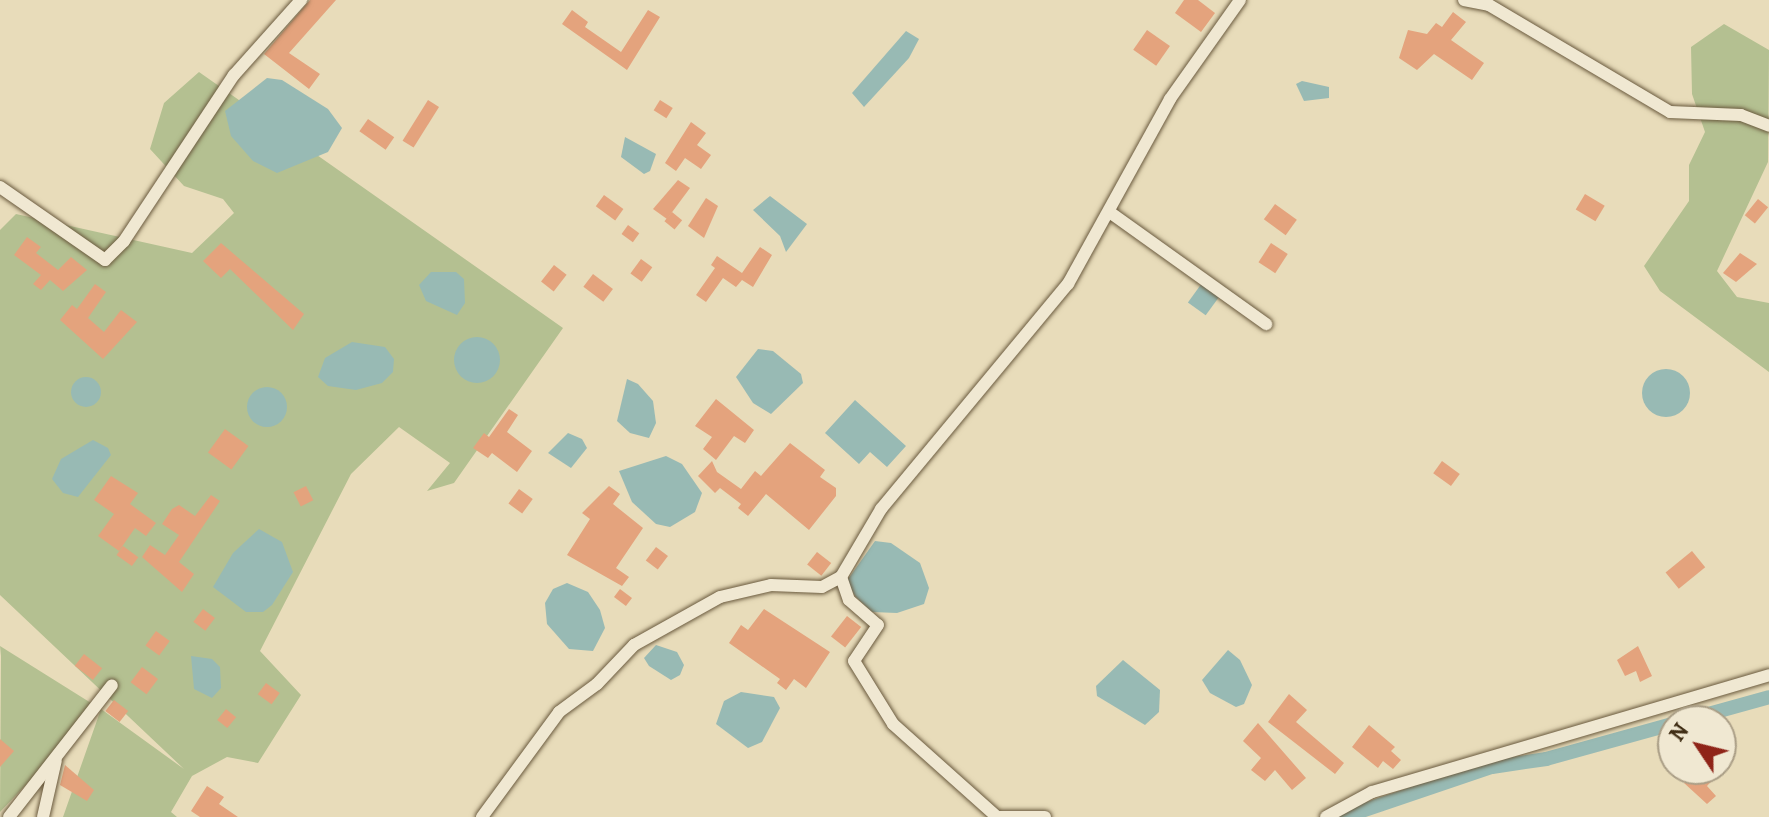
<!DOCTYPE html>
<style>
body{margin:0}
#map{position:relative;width:1769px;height:817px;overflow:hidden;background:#e8dcba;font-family:Alegreya,serif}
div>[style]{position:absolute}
.green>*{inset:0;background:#b4c091}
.water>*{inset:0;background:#98bab4;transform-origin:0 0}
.round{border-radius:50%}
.canal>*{height:14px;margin:-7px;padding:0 7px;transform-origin:7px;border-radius:7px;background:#98bab4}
.building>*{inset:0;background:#e4a37d;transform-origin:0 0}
.roads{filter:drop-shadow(0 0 2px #6a5a3e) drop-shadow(0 0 2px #6a5a3e)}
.minor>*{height:12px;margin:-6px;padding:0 6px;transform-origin:6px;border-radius:6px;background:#f0e8d2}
span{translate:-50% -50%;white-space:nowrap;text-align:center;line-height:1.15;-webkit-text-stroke:6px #f0e8d2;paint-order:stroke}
.north{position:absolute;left:1657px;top:705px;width:80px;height:80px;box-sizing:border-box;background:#f0e8d2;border:2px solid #aa9e86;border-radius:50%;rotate:305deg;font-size:22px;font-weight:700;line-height:32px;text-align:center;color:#402e15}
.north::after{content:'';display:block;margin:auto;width:28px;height:36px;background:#8f2418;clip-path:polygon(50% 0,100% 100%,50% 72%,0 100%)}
</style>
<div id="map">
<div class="green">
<i style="clip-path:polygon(1724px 24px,1769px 50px,1768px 162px,1717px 271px,1737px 297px,1769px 303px,1769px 372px,1660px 291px,1644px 266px,1689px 201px,1689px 165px,1705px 132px,1692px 94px,1691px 47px)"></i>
<i style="clip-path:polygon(199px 72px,563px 328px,454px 483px,427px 491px,450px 463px,399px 427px,351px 474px,260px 651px,301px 695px,258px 763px,227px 757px,192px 776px,171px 812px,177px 817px,63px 817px,101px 709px,184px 769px,0 595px,0 230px,16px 214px,192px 253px,234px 213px,223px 199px,184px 186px,150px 149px,164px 103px)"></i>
<i style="clip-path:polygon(0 646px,99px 708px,0 812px,1px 656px)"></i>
</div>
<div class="water">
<i style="clip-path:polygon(906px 31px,919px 39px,909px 58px,864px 107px,852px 93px)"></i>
<i style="clip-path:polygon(267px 78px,282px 80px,328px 109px,342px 128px,328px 152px,277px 173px,253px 161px,231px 136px,225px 111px)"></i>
<i style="clip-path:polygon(1302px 81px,1329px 87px,1329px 98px,1304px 101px,1296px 84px)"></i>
<i style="clip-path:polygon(625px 137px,656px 154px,650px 171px,644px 174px,621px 157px)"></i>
<i style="clip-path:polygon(770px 196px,807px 224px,786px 252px,780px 236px,753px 210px)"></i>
<i style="clip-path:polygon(431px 272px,456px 272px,464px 279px,465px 303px,457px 315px,426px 301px,419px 285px)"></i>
<i style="left:1202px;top:283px;width:22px;height:24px;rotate:36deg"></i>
<i class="round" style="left:454px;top:337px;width:46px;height:46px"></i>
<i style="clip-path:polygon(352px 342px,385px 347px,394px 359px,393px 372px,382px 383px,356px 390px,328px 386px,318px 377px,325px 358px)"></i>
<i style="clip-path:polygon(758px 349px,773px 351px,801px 374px,803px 383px,771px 414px,753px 403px,736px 377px)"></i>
<i class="round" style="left:1642px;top:369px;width:48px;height:48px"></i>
<i class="round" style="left:71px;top:377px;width:30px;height:30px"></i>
<i style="clip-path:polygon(627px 379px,638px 384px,653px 401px,656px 423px,649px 438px,630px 433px,617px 421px)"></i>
<i class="round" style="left:247px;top:387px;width:40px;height:40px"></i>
<i style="clip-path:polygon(855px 400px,906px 446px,887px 467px,870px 452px,859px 464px,825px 433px)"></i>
<i style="clip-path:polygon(568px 433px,582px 439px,587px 448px,571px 468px,548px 453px)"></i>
<i style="clip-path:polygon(93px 440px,108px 448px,111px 455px,78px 497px,63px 493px,52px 479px,61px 459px)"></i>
<i style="clip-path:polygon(666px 456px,682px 464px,702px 493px,695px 512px,670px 527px,656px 524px,632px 502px,619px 471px)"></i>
<i style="clip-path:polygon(259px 529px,282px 542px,293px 572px,272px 605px,263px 612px,246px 612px,213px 587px,233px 553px)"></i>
<i style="clip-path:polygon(875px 541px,891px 543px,920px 563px,929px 588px,924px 604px,897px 613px,872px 612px,856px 597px,846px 582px)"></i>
<i style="clip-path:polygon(567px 583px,588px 592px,600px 610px,605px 628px,593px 651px,569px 649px,547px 624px,545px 603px,553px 589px)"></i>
<i style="clip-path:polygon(656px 645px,677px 652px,684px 665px,680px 675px,671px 680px,649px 666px,644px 658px)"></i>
<i style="clip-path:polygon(1228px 650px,1240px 660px,1252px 685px,1244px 704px,1236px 707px,1210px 693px,1202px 680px)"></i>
<i style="clip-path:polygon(191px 656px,212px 659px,220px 667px,221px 688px,212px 698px,194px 689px)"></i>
<i style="clip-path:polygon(1123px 660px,1160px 690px,1159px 712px,1145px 725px,1097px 696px,1096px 686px)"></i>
<i style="clip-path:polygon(741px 692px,774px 697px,780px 708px,762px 742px,748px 748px,716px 724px,724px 701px)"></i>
</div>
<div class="canal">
<i style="left:1344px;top:817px;width:156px;rotate:-18.7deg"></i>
<i style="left:1492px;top:767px;width:55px;rotate:-8.4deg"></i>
<i style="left:1546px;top:759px;width:231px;rotate:-15.5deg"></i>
</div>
<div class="building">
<i style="clip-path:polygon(310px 0,336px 0,289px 53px,320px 74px,309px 89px,264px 54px)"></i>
<i style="clip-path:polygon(1184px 0,1198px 0,1215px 13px,1201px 32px,1175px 13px)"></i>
<i style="clip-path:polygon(572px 10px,588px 22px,585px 27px,621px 52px,648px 10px,660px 17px,627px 70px,562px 24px)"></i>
<i style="clip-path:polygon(1453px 12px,1466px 22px,1451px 40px,1484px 63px,1472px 80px,1434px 54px,1417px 70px,1399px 58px,1408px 30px,1427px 34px,1436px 23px,1442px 27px)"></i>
<i style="left:1147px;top:30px;width:28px;height:24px;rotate:35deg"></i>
<i style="left:428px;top:100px;width:13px;height:48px;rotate:32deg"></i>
<i style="left:660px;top:100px;width:15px;height:12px;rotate:32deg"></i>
<i style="left:368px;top:119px;width:32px;height:15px;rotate:35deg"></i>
<i style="clip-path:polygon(691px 122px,706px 133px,697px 145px,711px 155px,701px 169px,685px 158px,676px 171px,665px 163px)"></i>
<i style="clip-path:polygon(678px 180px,690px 188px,667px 219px,653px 209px)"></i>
<i style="left:1585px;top:194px;width:23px;height:18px;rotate:31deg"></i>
<i style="left:604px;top:195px;width:24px;height:14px;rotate:36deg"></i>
<i style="clip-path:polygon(706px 198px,718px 206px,704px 238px,688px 226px)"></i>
<i style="left:1758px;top:199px;width:13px;height:21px;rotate:39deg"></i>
<i style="left:1275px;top:204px;width:27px;height:19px;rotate:36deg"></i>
<i style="left:672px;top:212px;width:13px;height:12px;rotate:39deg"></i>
<i style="left:628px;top:225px;width:14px;height:11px;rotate:36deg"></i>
<i style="clip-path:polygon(27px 237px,41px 247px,36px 253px,58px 270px,71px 257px,87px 270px,63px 291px,50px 280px,41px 290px,33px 284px,41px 275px,14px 255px)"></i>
<i style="clip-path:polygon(221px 243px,304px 314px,293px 330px,230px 269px,221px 278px,203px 261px)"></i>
<i style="left:1271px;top:243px;width:20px;height:23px;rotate:33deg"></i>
<i style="clip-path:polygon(760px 247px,772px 255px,753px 287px,742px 280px,736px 287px,723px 278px,706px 302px,696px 295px,715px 268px,711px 265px,717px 256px,742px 273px)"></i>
<i style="clip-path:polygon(1740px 253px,1757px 264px,1736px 282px,1723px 273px)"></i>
<i style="left:641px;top:259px;width:14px;height:18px;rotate:36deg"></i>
<i style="left:554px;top:265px;width:16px;height:21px;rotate:38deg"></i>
<i style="left:593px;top:274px;width:25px;height:16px;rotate:37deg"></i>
<i style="clip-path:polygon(95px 284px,106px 292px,88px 318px,104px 332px,121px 310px,137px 322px,103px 359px,60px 320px,72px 305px,77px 309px)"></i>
<i style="clip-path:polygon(716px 399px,754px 430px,745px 443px,734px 436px,716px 460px,703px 449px,712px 437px,695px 426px)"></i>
<i style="clip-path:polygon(509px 409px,518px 415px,507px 432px,532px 451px,517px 472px,492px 453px,488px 458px,473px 448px,484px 433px,489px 437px)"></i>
<i style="left:225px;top:429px;width:29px;height:29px;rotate:36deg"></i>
<i style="clip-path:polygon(790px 443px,825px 470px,820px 477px,836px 488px,836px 496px,809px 530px,766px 494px,748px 516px,738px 508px,741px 504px,720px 488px,715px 493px,698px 476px,712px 461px,717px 472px,741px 489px,755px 471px,761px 476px)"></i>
<i style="left:1442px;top:461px;width:22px;height:15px;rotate:36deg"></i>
<i style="clip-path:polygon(111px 476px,138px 493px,130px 504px,156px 523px,146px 536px,135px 528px,119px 551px,98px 536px,114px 514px,94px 500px)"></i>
<i style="left:306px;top:486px;width:16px;height:14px;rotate:63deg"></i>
<i style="clip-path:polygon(609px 486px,620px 494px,613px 504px,643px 528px,616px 568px,629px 577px,622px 586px,567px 555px,590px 519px,582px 513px)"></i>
<i style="left:519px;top:489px;width:17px;height:18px;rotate:36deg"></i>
<i style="clip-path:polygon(211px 495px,220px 501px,179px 562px,194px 574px,182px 592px,142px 557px,150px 545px,165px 555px,179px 535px,162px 524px,172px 509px,179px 505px,195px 516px)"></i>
<i style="left:123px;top:546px;width:19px;height:11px;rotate:36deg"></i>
<i style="left:656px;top:547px;width:15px;height:17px;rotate:37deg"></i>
<i style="left:1692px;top:551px;width:21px;height:34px;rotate:51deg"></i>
<i style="left:817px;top:552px;width:18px;height:16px;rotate:38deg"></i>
<i style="left:620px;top:589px;width:15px;height:10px;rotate:37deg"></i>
<i style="left:203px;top:609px;width:15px;height:16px;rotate:37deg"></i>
<i style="clip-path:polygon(764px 609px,830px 652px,806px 688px,794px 679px,786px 690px,777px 683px,780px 679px,729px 643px,741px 625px,748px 630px)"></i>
<i style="left:847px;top:616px;width:18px;height:26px;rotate:38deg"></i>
<i style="left:156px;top:631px;width:17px;height:18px;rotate:36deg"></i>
<i style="clip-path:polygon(1638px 646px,1652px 676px,1640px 682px,1636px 671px,1625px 676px,1617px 660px)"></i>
<i style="left:84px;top:654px;width:23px;height:15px;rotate:38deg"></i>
<i style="left:142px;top:667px;width:20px;height:19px;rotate:37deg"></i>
<i style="left:266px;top:683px;width:17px;height:14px;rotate:36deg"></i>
<i style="clip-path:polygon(1289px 694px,1307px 710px,1296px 722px,1344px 763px,1335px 774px,1268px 722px)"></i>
<i style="left:114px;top:700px;width:18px;height:14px;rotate:38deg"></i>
<i style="left:226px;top:709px;width:13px;height:14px;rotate:39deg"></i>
<i style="clip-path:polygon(1258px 723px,1306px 778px,1292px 790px,1275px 770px,1265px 781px,1251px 770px,1261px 758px,1243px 741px)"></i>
<i style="clip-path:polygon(1369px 725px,1395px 747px,1391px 751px,1401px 760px,1393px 769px,1383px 761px,1378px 768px,1352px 747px)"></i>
<i style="clip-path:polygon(0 739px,14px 751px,0 767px)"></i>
<i style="clip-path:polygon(65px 765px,94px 790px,87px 801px,60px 785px)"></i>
<i style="clip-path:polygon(1684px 769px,1712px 769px,1718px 774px,1707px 786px,1716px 796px,1707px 804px,1684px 783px,1691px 775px)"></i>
<i style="clip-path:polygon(207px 786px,224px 797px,219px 804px,238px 817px,200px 817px,191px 811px)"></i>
</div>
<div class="roads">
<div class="minor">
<i style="left:1464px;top:0;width:25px;rotate:11deg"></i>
<i style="left:1489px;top:5px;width:210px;rotate:30.6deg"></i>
<i style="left:1670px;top:112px;width:71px;rotate:2.4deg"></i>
<i style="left:1741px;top:115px;width:30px;rotate:21deg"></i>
<i style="left:0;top:187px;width:128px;rotate:34.8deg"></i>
<i style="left:105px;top:260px;width:27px;rotate:-45deg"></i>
<i style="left:124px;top:241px;width:199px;rotate:-56.5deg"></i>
<i style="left:234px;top:75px;width:101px;rotate:-48.2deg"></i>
<i style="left:1111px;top:213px;width:191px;rotate:35.6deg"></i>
<i style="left:841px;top:577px;width:24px;rotate:71deg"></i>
<i style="left:849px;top:600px;width:38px;rotate:41deg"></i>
<i style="left:878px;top:625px;width:43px;rotate:123.7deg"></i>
<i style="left:854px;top:661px;width:74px;rotate:58.2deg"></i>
<i style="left:893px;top:724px;width:140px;rotate:41.8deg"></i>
<i style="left:997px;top:817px;width:48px"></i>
<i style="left:9px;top:817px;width:167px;rotate:-52deg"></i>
<i style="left:43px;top:817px;width:58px;rotate:-77.2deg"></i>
<i style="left:482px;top:817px;width:130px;rotate:-53.7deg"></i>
<i style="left:559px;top:712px;width:47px;rotate:-36.4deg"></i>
<i style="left:597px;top:684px;width:54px;rotate:-46.5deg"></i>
<i style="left:634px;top:645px;width:98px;rotate:-29.2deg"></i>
<i style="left:720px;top:597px;width:52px;rotate:-13.2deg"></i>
<i style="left:771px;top:585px;width:51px;rotate:2.2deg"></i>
<i style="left:822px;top:587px;width:21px;rotate:-28deg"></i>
<i style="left:841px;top:577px;width:79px;rotate:-59.5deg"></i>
<i style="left:881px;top:509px;width:293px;rotate:-50.3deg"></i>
<i style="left:1068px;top:284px;width:211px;rotate:-61.1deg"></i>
<i style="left:1170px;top:99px;width:121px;rotate:-54.7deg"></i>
<i style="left:1326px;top:817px;width:52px;rotate:-28.5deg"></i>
<i style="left:1372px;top:792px;width:414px;rotate:-16.4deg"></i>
</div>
</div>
<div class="north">N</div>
</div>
